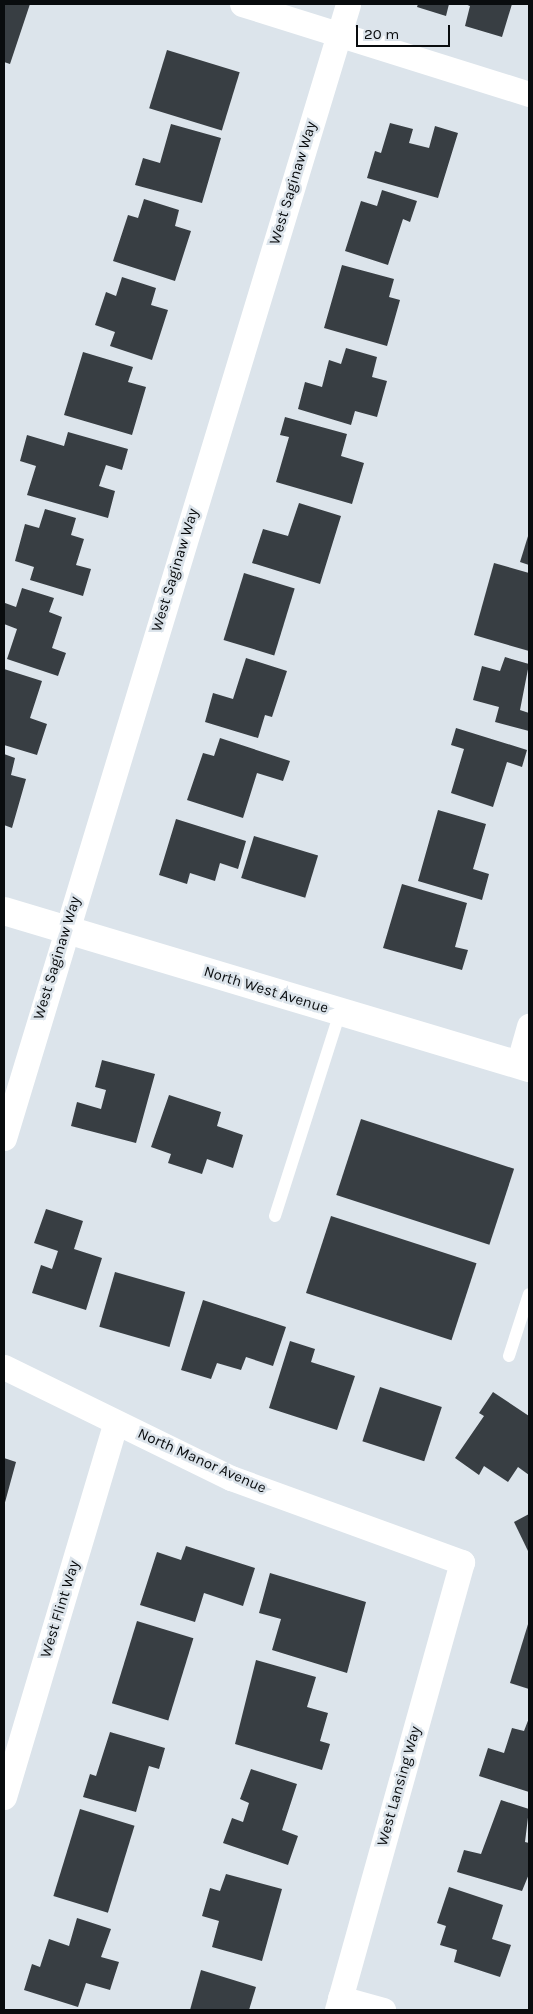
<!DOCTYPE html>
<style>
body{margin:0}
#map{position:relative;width:533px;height:2014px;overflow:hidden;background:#dce4eb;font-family:Karla,sans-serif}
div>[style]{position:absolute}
.building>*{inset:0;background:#383e43;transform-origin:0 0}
.lane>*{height:12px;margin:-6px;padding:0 6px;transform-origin:6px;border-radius:6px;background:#fff}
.street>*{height:25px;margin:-12.5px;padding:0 12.5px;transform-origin:12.5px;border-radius:12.5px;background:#fff}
.secondary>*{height:28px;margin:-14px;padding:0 14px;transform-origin:14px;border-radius:14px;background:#fff}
span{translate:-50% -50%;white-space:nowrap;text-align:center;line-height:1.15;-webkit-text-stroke:5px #dce4eb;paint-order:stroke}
.street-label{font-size:15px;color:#090c0e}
.frame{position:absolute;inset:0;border:5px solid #090c0e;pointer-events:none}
.scale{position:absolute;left:356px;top:25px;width:94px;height:22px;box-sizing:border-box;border:2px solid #090c0e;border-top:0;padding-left:6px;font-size:15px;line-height:18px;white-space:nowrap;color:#090c0e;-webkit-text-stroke:4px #dce4eb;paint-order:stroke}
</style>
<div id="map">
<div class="building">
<i style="clip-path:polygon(4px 4px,30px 4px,10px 64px,4px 62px)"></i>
<i style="clip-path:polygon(418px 4px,449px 4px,446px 16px,417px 7px)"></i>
<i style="clip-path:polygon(465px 4px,512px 4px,502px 37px,465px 26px,470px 6px)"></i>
<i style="left:167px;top:50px;width:76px;height:61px;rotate:17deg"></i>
<i style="clip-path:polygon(390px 123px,413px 129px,409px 143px,429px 148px,435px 126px,458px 133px,438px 198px,367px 178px,375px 151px,381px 153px)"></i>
<i style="clip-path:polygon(171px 124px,221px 138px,202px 203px,135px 185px,143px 158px,160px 163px)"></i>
<i style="clip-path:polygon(382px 190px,417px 201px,410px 222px,403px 219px,388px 265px,345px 251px,361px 201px,377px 206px)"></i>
<i style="clip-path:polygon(144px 199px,179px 210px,175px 226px,191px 231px,175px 281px,113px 261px,128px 215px,138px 218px)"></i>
<i style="clip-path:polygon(342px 265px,394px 279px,389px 297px,400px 300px,387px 346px,324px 328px)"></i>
<i style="clip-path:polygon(122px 277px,156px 288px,151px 305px,168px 310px,152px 360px,110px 346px,115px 332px,95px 325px,106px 292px,116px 296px)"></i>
<i style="clip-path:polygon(346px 348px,377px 357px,372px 377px,387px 381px,377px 417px,355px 411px,351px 425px,298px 409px,305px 382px,322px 387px,329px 360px,341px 364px)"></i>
<i style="clip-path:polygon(83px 352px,133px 367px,128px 382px,146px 387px,132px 435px,64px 415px)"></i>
<i style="clip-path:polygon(285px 417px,347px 434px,341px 456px,364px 463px,352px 504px,276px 482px,289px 437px,280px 435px)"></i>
<i style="clip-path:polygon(68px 432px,128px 449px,122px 470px,106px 465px,99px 486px,115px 491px,108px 518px,27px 495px,36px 466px,20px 461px,27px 435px,64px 446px)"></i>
<i style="clip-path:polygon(299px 503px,341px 516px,320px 584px,252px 563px,263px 529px,288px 536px)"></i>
<i style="clip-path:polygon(45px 509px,76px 518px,71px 535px,84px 539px,76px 565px,91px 569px,83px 596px,30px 580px,34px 567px,15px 561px,25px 524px,39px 528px)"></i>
<i style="clip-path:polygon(529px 533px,529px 565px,520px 562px)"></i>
<i style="clip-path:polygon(494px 563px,529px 573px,529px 651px,474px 635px)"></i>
<i style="left:244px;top:573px;width:53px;height:70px;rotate:17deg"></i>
<i style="clip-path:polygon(22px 588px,54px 598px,49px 612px,62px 617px,52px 648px,66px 653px,58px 676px,7px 659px,17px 629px,4px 624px,4px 607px,5px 603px,16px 607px)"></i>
<i style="clip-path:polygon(505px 657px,529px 664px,520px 710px,529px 713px,529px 731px,495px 722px,499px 707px,473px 700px,482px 666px,500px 671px)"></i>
<i style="clip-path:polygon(246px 658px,287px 671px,272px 717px,265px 715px,258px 738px,205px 722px,213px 693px,233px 699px)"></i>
<i style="clip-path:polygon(4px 669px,42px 681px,30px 718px,47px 724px,37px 755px,4px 745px)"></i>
<i style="clip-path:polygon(456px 728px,527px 750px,522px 767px,507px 762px,493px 807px,451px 793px,464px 749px,451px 745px)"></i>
<i style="clip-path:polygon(220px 738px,290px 761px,283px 781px,257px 773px,243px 818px,187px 800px,203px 753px,214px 756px)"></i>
<i style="clip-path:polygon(4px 754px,15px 758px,11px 775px,26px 779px,12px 828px,4px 825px)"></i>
<i style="clip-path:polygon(438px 810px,486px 824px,473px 869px,489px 874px,482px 900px,418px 881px)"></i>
<i style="clip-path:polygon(176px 819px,246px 841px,238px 869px,220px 863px,215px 881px,190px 873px,187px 884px,159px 875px)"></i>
<i style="left:254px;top:836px;width:67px;height:44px;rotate:17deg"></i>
<i style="clip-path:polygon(402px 884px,467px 903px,455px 947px,468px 950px,462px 970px,383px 948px)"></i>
<i style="clip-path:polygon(102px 1060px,155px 1074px,136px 1143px,71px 1126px,77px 1102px,101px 1109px,106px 1090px,95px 1087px)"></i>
<i style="clip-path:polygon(169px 1095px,221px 1112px,217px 1126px,243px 1135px,233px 1168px,207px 1159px,202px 1174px,168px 1163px,171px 1154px,151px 1147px)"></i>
<i style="left:361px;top:1119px;width:161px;height:80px;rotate:18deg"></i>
<i style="clip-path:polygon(46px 1209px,83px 1221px,74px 1249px,102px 1258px,86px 1310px,32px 1293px,41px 1265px,52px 1269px,58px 1251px,34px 1243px)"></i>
<i style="left:331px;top:1216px;width:153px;height:81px;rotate:18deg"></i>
<i style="left:115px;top:1272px;width:73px;height:57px;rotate:16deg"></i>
<i style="clip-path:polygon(203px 1300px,286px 1327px,273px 1366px,246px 1357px,241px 1370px,217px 1363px,211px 1379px,181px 1370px)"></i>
<i style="clip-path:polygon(290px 1341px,315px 1349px,311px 1362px,355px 1376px,337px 1430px,269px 1408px)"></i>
<i style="left:380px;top:1387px;width:65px;height:57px;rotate:18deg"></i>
<i style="clip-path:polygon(493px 1392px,529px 1416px,529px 1475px,518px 1467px,508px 1482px,484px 1466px,479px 1475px,455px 1458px,484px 1416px,479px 1413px)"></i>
<i style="clip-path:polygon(4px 1458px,16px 1462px,4px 1506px)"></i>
<i style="clip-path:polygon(529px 1514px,529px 1553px,514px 1522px)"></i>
<i style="clip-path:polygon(186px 1546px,255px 1568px,243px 1606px,204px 1593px,195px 1622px,140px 1605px,157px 1552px,181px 1560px)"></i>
<i style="clip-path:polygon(270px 1573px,366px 1602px,347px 1673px,272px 1650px,281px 1619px,259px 1613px)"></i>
<i style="left:137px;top:1621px;width:59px;height:86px;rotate:17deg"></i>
<i style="clip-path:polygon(529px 1621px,529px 1689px,510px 1683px)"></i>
<i style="clip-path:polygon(256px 1660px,316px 1677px,307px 1707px,328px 1713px,320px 1741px,330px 1744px,322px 1770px,235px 1744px)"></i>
<i style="clip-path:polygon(529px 1718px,529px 1792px,479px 1776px,488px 1748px,504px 1753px,512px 1728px,524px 1731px)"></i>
<i style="clip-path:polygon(110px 1732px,165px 1748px,159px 1769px,149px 1766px,136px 1812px,83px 1797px,90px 1774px,96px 1776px)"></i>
<i style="clip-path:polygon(251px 1769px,297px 1784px,282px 1830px,298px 1836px,288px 1865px,223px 1843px,232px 1818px,243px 1822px,249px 1803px,240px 1799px)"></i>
<i style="clip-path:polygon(501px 1800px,529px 1809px,525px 1842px,529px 1843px,529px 1874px,522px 1891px,457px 1872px,464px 1850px,481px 1854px)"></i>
<i style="left:80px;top:1809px;width:57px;height:91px;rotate:17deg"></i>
<i style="clip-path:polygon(226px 1874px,282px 1889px,262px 1961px,212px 1947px,219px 1921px,202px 1916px,210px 1888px,220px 1891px)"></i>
<i style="clip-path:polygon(449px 1887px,503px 1905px,492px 1939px,511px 1945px,500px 1977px,454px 1962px,457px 1950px,440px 1945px,446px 1926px,437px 1923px)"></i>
<i style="clip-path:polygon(77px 1918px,111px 1929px,101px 1957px,119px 1962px,110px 1990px,86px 1983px,78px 2007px,24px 1990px,32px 1964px,40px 1967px,49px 1939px,69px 1946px)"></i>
<i style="clip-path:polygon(201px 1970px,256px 1987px,249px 2010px,190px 2010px)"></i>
</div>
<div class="lane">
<i style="left:275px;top:1216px;width:214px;rotate:-72.3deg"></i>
<i style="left:509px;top:1356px;width:65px;rotate:-72.1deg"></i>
</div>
<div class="street">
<i style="left:242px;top:4px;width:301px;rotate:17.4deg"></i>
<i style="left:518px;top:1065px;width:41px;rotate:-74.2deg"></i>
<i style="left:4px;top:1138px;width:1185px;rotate:-73.12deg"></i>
<i style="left:4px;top:1367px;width:253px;rotate:26.1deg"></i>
<i style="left:231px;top:1478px;width:246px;rotate:20deg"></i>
<i style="left:462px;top:1562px;width:465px;rotate:105.6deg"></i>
<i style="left:4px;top:1797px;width:391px;rotate:-73.4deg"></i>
<i style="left:340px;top:1998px;width:45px;rotate:15.6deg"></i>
</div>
<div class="secondary">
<i style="left:4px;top:911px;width:548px;rotate:16.65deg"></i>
</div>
<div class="street-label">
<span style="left:293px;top:183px;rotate:-73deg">West Saginaw Way</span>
<span style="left:175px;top:570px;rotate:-73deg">West Saginaw Way</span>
<span style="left:57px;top:958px;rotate:-73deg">West Saginaw Way</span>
<span style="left:266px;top:990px;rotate:17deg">North West Avenue</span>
<span style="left:202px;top:1461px;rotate:24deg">North Manor Avenue</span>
<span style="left:60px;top:1609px;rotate:-73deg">West Flint Way</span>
<span style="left:399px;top:1786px;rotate:-74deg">West Lansing Way</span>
</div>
<div class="frame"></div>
<div class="scale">20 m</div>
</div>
